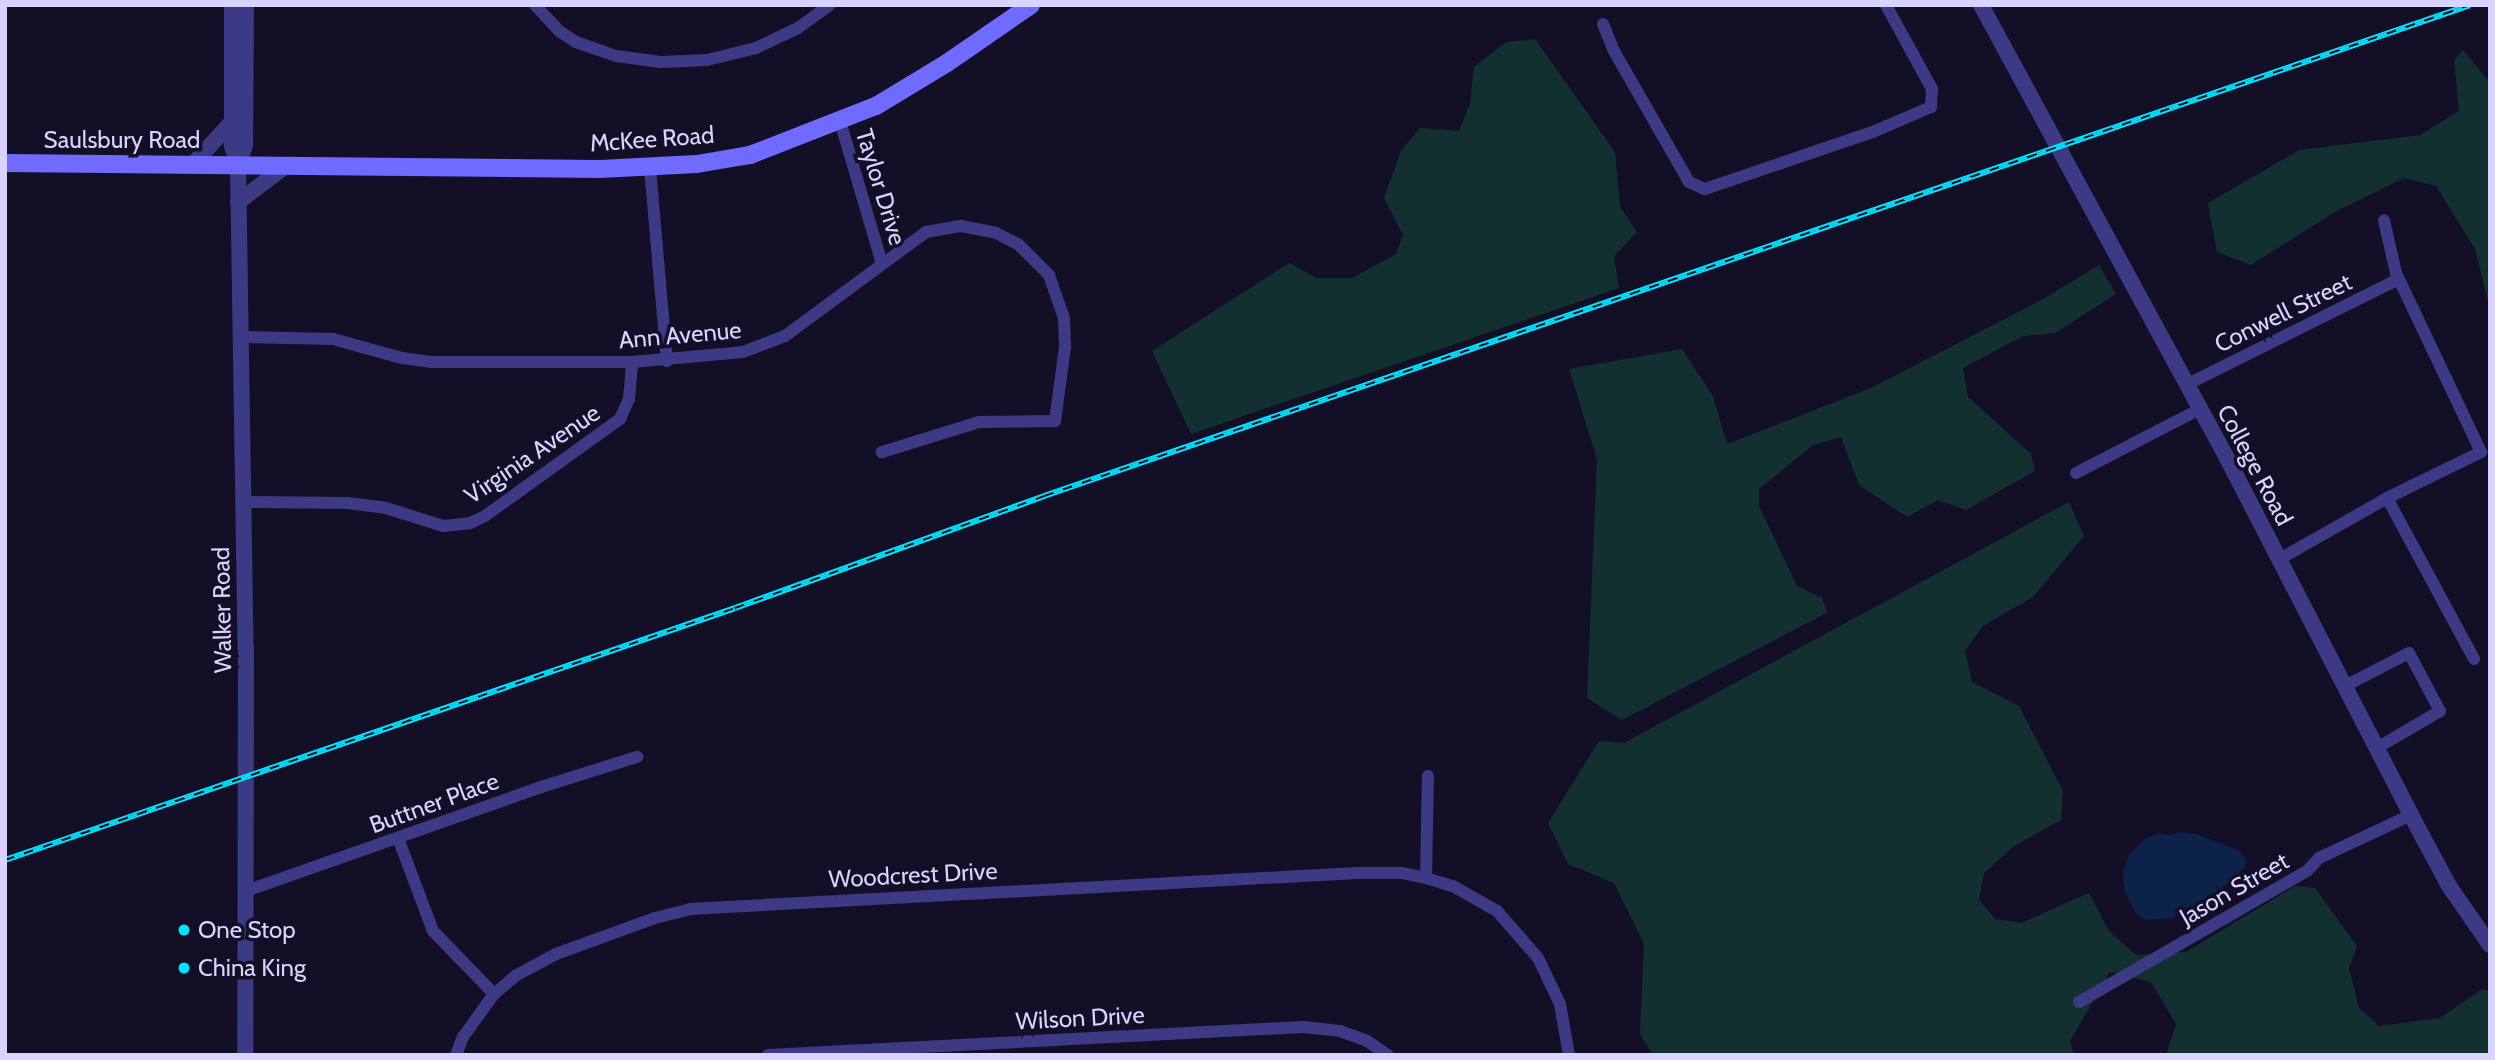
<!DOCTYPE html>
<style>
body{margin:0}
#map{position:relative;width:2495px;height:1060px;overflow:hidden;background:#130f26;font-family:Cabin,sans-serif}
div>[style]{position:absolute}
.green>*{inset:0;background:#12302f}
.water>*{inset:0;background:#0c2248}
.minor>*{height:12px;margin:-6px;padding:0 6px;transform-origin:6px;border-radius:6px;background:#3d3a85}
.tertiary>*{height:16px;margin:-8px;padding:0 8px;transform-origin:8px;border-radius:8px;background:#3d3a85}
.secondary>*{height:18px;margin:-9px;padding:0 9px;transform-origin:9px;border-radius:9px;background:#6f6bff}
.rail>*{height:6px;margin-top:-3px;transform-origin:0;background:repeating-linear-gradient(90deg,#130f26 0 10px,#00e5ff 0 20px);box-sizing:border-box;border-block:2px solid #00e5ff}
.dots>*{width:19px;height:19px;translate:-50% -50%;box-sizing:border-box;border:4px solid #130f26;border-radius:50%}
span{translate:-50% -50%;white-space:nowrap;text-align:center;line-height:1.15;-webkit-text-stroke:7px #130f26;paint-order:stroke}
.street-label{font-size:24px;color:#d9d4ff}
.poi-label{font-size:24px;color:#d9d4ff}
.left{translate:0 -50%;text-align:left}
.frame{position:absolute;inset:0;border:7px solid #d9d4ff;pointer-events:none}
</style>
<div id="map">
<div class="green">
<i style="clip-path:polygon(1535px 39px,1615px 152px,1620px 207px,1637px 232px,1614px 256px,1619px 288px,1191px 434px,1152px 351px,1289px 263px,1317px 278px,1352px 278px,1396px 254px,1403px 235px,1384px 198px,1401px 151px,1420px 128px,1459px 131px,1470px 104px,1474px 67px,1506px 42px)"></i>
<i style="clip-path:polygon(2463px 50px,2490px 83px,2490px 309px,2475px 249px,2436px 186px,2404px 178px,2335px 212px,2251px 265px,2217px 252px,2208px 203px,2299px 150px,2420px 135px,2459px 111px,2454px 60px)"></i>
<i style="clip-path:polygon(2099px 265px,2116px 294px,2055px 333px,2023px 336px,1963px 368px,1968px 397px,2031px 454px,2035px 471px,1966px 510px,1938px 500px,1907px 517px,1859px 485px,1841px 437px,1813px 445px,1759px 489px,1759px 506px,1797px 586px,1822px 598px,1828px 612px,1622px 720px,1587px 698px,1597px 459px,1569px 369px,1682px 349px,1713px 396px,1727px 444px,1871px 388px,2043px 299px)"></i>
<i style="clip-path:polygon(2069px 502px,2084px 536px,2033px 597px,1983px 626px,1965px 651px,1972px 682px,2019px 706px,2063px 791px,2061px 820px,2014px 846px,1984px 873px,1979px 900px,1995px 919px,2021px 923px,2089px 893px,2109px 931px,2136px 955px,2186px 952px,2295px 886px,2315px 888px,2357px 946px,2349px 968px,2359px 1008px,2379px 1026px,2440px 1018px,2482px 989px,2490px 991px,2490px 1055px,2166px 1055px,2176px 1024px,2151px 982px,2110px 972px,2070px 1041px,2074px 1055px,1653px 1055px,1640px 1034px,1644px 944px,1614px 883px,1568px 864px,1548px 823px,1599px 741px,1624px 743px)"></i>
</div>
<div class="water">
<i style="clip-path:polygon(2180px 832px,2196px 834px,2239px 850px,2247px 861px,2244px 868px,2221px 889px,2172px 918px,2145px 920px,2135px 912px,2125px 892px,2123px 873px,2128px 856px,2145px 839px,2159px 833px,2171px 835px)"></i>
</div>
<div class="minor">
<i style="left:535px;top:5px;width:35px;rotate:47deg"></i>
<i style="left:559px;top:31px;width:20px;rotate:33deg"></i>
<i style="left:576px;top:42px;width:42px;rotate:19.3deg"></i>
<i style="left:616px;top:56px;width:45px;rotate:7.6deg"></i>
<i style="left:661px;top:62px;width:46px;rotate:-2.5deg"></i>
<i style="left:707px;top:60px;width:50px;rotate:-13.8deg"></i>
<i style="left:756px;top:48px;width:47px;rotate:-25.5deg"></i>
<i style="left:798px;top:28px;width:39px;rotate:-36deg"></i>
<i style="left:1603px;top:24px;width:29px;rotate:68deg"></i>
<i style="left:1614px;top:51px;width:151px;rotate:60.2deg"></i>
<i style="left:1689px;top:182px;width:17px;rotate:24deg"></i>
<i style="left:1705px;top:189px;width:180px;rotate:-18.8deg"></i>
<i style="left:1875px;top:131px;width:61px;rotate:-23.2deg"></i>
<i style="left:1931px;top:107px;width:18px;rotate:-87deg"></i>
<i style="left:1932px;top:89px;width:96px;rotate:-118.7deg"></i>
<i style="left:840px;top:121px;width:149px;rotate:73.6deg"></i>
<i style="left:650px;top:168px;width:194px;rotate:85deg"></i>
<i style="left:239px;top:337px;width:94px;rotate:1.2deg"></i>
<i style="left:333px;top:339px;width:72px;rotate:15.4deg"></i>
<i style="left:402px;top:358px;width:30px;rotate:8deg"></i>
<i style="left:432px;top:362px;width:200px"></i>
<i style="left:632px;top:362px;width:111px;rotate:-5.1deg"></i>
<i style="left:743px;top:352px;width:45px;rotate:-20.9deg"></i>
<i style="left:785px;top:336px;width:175px;rotate:-36.4deg"></i>
<i style="left:926px;top:232px;width:36px;rotate:-10deg"></i>
<i style="left:961px;top:226px;width:36px;rotate:11deg"></i>
<i style="left:996px;top:233px;width:25px;rotate:27deg"></i>
<i style="left:1018px;top:244px;width:44px;rotate:45deg"></i>
<i style="left:1049px;top:275px;width:46px;rotate:70.8deg"></i>
<i style="left:1064px;top:318px;width:29px;rotate:88deg"></i>
<i style="left:1065px;top:347px;width:75px;rotate:97.7deg"></i>
<i style="left:1055px;top:421px;width:76px;rotate:179.2deg"></i>
<i style="left:979px;top:422px;width:102px;rotate:162.8deg"></i>
<i style="left:2186px;top:385px;width:238px;rotate:-26.5deg"></i>
<i style="left:2076px;top:473px;width:140px;rotate:-27.3deg"></i>
<i style="left:2387px;top:498px;width:183px;rotate:61.6deg"></i>
<i style="left:242px;top:502px;width:105px;rotate:0.5deg"></i>
<i style="left:347px;top:503px;width:39px;rotate:7deg"></i>
<i style="left:386px;top:508px;width:60px;rotate:17.5deg"></i>
<i style="left:443px;top:526px;width:27px;rotate:-6deg"></i>
<i style="left:470px;top:523px;width:17px;rotate:-25deg"></i>
<i style="left:485px;top:516px;width:166px;rotate:-35.7deg"></i>
<i style="left:620px;top:419px;width:22px;rotate:-66deg"></i>
<i style="left:629px;top:399px;width:37px;rotate:-85deg"></i>
<i style="left:2278px;top:560px;width:125px;rotate:-29.6deg"></i>
<i style="left:2387px;top:498px;width:105px;rotate:-26.1deg"></i>
<i style="left:2481px;top:452px;width:198px;rotate:-115.4deg"></i>
<i style="left:2396px;top:273px;width:54px;rotate:-102.8deg"></i>
<i style="left:2345px;top:686px;width:72px;rotate:-27.3deg"></i>
<i style="left:2409px;top:653px;width:66px;rotate:61.9deg"></i>
<i style="left:2440px;top:711px;width:73px;rotate:149.6deg"></i>
<i style="left:398px;top:838px;width:99px;rotate:69.4deg"></i>
<i style="left:433px;top:931px;width:88px;rotate:45.9deg"></i>
<i style="left:1426px;top:878px;width:102px;rotate:-88.9deg"></i>
<i style="left:246px;top:891px;width:313px;rotate:-19.4deg"></i>
<i style="left:541px;top:787px;width:101px;rotate:-17.4deg"></i>
<i style="left:2079px;top:1002px;width:263px;rotate:-29.9deg"></i>
<i style="left:2307px;top:871px;width:18px;rotate:-47deg"></i>
<i style="left:2319px;top:858px;width:102px;rotate:-25.1deg"></i>
<i style="left:456px;top:1055px;width:19px;rotate:-69deg"></i>
<i style="left:463px;top:1037px;width:53px;rotate:-54.2deg"></i>
<i style="left:494px;top:994px;width:30px;rotate:-40deg"></i>
<i style="left:517px;top:975px;width:44px;rotate:-28.3deg"></i>
<i style="left:556px;top:954px;width:105px;rotate:-20deg"></i>
<i style="left:655px;top:918px;width:36px;rotate:-14deg"></i>
<i style="left:690px;top:909px;width:668px;rotate:-3.09deg"></i>
<i style="left:1357px;top:873px;width:45px"></i>
<i style="left:1402px;top:873px;width:25px;rotate:12deg"></i>
<i style="left:1426px;top:878px;width:28px;rotate:17deg"></i>
<i style="left:1453px;top:886px;width:51px;rotate:29.6deg"></i>
<i style="left:1497px;top:911px;width:62px;rotate:48.9deg"></i>
<i style="left:1538px;top:958px;width:51px;rotate:64.4deg"></i>
<i style="left:1560px;top:1004px;width:52px;rotate:80deg"></i>
<i style="left:768px;top:1055px;width:536px;rotate:-3deg"></i>
<i style="left:1303px;top:1027px;width:37px;rotate:6deg"></i>
<i style="left:1340px;top:1031px;width:29px;rotate:20deg"></i>
<i style="left:1367px;top:1041px;width:25px;rotate:34deg"></i>
</div>
<div class="tertiary">
<i style="left:232px;top:5px;width:141px;rotate:90deg"></i>
<i style="left:232px;top:146px;width:20px;rotate:72deg"></i>
<i style="left:238px;top:165px;width:484px;rotate:89.1deg"></i>
<i style="left:246px;top:649px;width:406px;rotate:90.1deg"></i>
<i style="left:1981px;top:5px;width:518px;rotate:61.5deg"></i>
<i style="left:2228px;top:460px;width:399px;rotate:62.7deg"></i>
<i style="left:2411px;top:815px;width:81px;rotate:61.8deg"></i>
<i style="left:2449px;top:886px;width:72px;rotate:55.2deg"></i>
<i style="left:192px;top:165px;width:59px;rotate:-47.1deg"></i>
<i style="left:238px;top:165px;width:20px;rotate:-70deg"></i>
<i style="left:245px;top:146px;width:141px;rotate:-89.6deg"></i>
<i style="left:238px;top:202px;width:60px;rotate:-36.9deg"></i>
</div>
<div class="secondary">
<i style="left:5px;top:163px;width:595px;rotate:0.58deg"></i>
<i style="left:600px;top:169px;width:97px;rotate:-3deg"></i>
<i style="left:697px;top:164px;width:54px;rotate:-9.6deg"></i>
<i style="left:750px;top:155px;width:135px;rotate:-21.3deg"></i>
<i style="left:876px;top:106px;width:83px;rotate:-31.2deg"></i>
<i style="left:947px;top:63px;width:102px;rotate:-34.6deg"></i>
</div>
<div class="rail">
<i style="left:5px;top:860px;width:772px;rotate:-19.04deg"></i>
<i style="left:735px;top:608px;width:329px;rotate:-19.9deg"></i>
<i style="left:1044px;top:496px;width:1508px;rotate:-19deg"></i>
</div>
<div class="dots">
<i style="left:184px;top:930px;background:#00e5ff"></i>
<i style="left:184px;top:968px;background:#00e5ff"></i>
</div>
<div class="street-label">
<span style="left:652px;top:139px;rotate:-4deg">McKee Road</span>
<span style="left:122px;top:140px">Saulsbury Road</span>
<span style="left:881px;top:187px;rotate:73deg">Taylor Drive</span>
<span style="left:2283px;top:313px;rotate:-26deg">Conwell Street</span>
<span style="left:680px;top:335px;rotate:-5deg">Ann Avenue</span>
<span style="left:532px;top:454px;rotate:-34deg">Virginia Avenue</span>
<span style="left:2255px;top:465px;rotate:62deg">College Road</span>
<span style="left:222px;top:610px;rotate:-91deg">Walker Road</span>
<span style="left:434px;top:803px;rotate:-20deg">Buttner Place</span>
<span style="left:913px;top:875px;rotate:-3deg">Woodcrest Drive</span>
<span style="left:2234px;top:889px;rotate:-30deg">Jason Street</span>
<span style="left:1080px;top:1018px;rotate:-3deg">Wilson Drive</span>
</div>
<div class="poi-label">
<span class="left" style="left:198px;top:930px">One Stop</span>
<span class="left" style="left:198px;top:968px">China King</span>
</div>
<div class="frame"></div>
</div>
